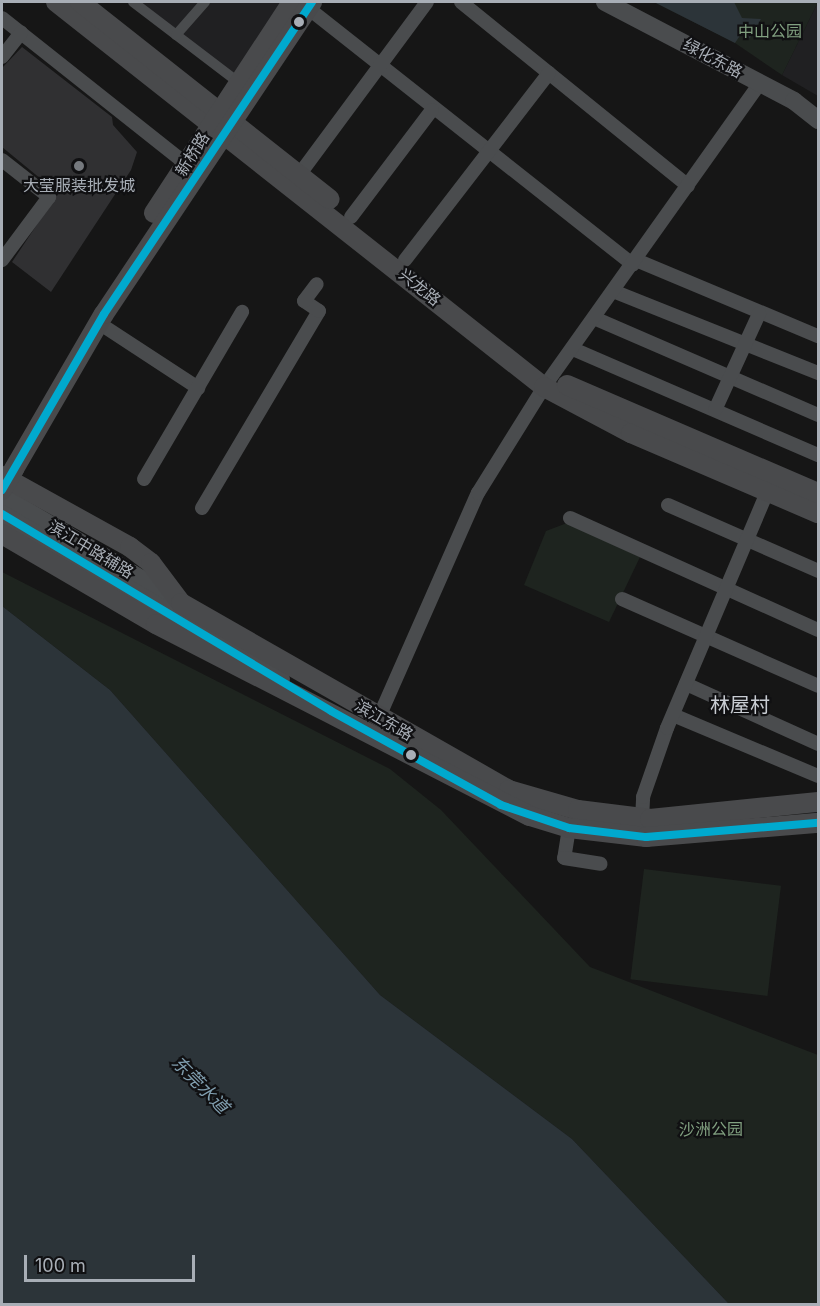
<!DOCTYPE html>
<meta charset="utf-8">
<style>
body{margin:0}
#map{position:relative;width:820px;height:1306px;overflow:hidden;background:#161616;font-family:Inter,"Noto Sans SC",sans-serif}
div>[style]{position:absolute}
.built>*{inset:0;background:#202022}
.green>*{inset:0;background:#1e241f;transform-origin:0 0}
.water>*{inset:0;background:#2c3439}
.building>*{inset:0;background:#303032}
.pedestrian>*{height:10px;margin:-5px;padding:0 5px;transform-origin:5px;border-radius:5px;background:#4a4c4e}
.minor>*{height:14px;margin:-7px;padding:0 7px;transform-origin:7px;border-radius:7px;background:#4a4c4e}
.tertiary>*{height:18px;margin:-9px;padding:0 9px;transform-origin:9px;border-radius:9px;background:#4a4c4e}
.secondary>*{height:20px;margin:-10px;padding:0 10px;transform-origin:10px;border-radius:10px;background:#494a4c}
.secondary-bridge>*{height:20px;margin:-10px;padding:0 10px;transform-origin:10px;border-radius:10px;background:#494a4c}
.bus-1>*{height:8px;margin:-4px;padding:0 4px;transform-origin:4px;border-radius:4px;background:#00a9ce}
.dots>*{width:16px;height:16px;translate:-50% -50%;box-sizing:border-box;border:3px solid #101012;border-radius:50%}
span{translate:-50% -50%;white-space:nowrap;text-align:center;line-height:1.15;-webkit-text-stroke:4.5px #101012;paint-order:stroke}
.park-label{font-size:16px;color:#81a080}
.street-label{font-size:16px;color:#a8aeb6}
.poi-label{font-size:16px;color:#a8aeb6}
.water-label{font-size:18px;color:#809eaf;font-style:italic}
.quarter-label{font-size:20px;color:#c8ccd2}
.frame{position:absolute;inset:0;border:3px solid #a8aeb6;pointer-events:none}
.scale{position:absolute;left:24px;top:1255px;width:171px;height:27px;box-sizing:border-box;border:3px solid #a8aeb6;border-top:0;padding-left:8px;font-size:18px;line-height:21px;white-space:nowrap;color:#a8aeb6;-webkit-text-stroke:4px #101012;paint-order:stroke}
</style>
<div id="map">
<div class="built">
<i style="clip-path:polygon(133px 2px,281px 2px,234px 79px)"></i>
<i style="clip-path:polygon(818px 2px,818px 96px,782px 75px)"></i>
</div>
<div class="green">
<i style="clip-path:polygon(654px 2px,818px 2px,782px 75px,735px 43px)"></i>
<i style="clip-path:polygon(567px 523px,640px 557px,609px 622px,524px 585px,546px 531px)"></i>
<i style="clip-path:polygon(2px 572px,390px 769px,441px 810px,590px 967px,818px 1055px,818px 1304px,729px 1304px,572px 1139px,380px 995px,110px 690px,2px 606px)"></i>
<i style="left:644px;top:869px;width:138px;height:111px;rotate:7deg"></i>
</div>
<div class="water">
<i style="clip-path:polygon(654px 2px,734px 2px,742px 18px,761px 19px,750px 38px,741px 34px,735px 43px)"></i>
<i style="clip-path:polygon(2px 606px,110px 690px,380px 995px,572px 1139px,729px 1304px,2px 1304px)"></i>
</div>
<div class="building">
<i style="clip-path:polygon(22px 47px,112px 117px,113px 125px,137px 152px,131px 170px,51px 292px,12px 262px,58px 193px,2px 147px,2px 68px)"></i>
</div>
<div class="pedestrian">
<i style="left:133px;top:2px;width:127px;rotate:37.3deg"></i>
<i style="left:176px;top:35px;width:44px;rotate:-48.7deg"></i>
</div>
<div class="minor">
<i style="left:461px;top:2px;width:292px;rotate:39deg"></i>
<i style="left:308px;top:8px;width:414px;rotate:38.3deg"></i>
<i style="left:2px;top:18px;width:233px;rotate:38.4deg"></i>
<i style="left:2px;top:57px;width:31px;rotate:-52deg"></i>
<i style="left:2px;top:160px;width:60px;rotate:38.2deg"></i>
<i style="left:49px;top:197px;width:79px;rotate:126.7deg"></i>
<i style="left:299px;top:175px;width:215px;rotate:-53.5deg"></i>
<i style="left:351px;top:217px;width:134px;rotate:-52.9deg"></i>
<i style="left:405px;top:260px;width:236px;rotate:-52.4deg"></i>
<i style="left:636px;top:260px;width:197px;rotate:22.7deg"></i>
<i style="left:613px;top:291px;width:221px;rotate:21.8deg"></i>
<i style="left:594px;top:318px;width:244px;rotate:23.4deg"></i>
<i style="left:108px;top:329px;width:108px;rotate:33.2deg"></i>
<i style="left:573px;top:349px;width:267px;rotate:23.4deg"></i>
<i style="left:715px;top:410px;width:106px;rotate:-65.4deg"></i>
<i style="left:144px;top:479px;width:194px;rotate:-59.6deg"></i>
<i style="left:668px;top:505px;width:164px;rotate:23.7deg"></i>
<i style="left:202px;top:508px;width:229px;rotate:-59.3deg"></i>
<i style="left:319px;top:311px;width:18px;rotate:-146deg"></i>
<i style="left:304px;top:301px;width:21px;rotate:-53deg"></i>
<i style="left:570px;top:518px;width:272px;rotate:24.3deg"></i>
<i style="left:622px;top:599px;width:214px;rotate:23.9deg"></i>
<i style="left:686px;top:684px;width:145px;rotate:24.4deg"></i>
<i style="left:673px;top:715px;width:157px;rotate:22.8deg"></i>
<i style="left:379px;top:717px;width:245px;rotate:-66.2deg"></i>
<i style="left:478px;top:493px;width:125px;rotate:-58.1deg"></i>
<i style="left:544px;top:387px;width:373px;rotate:-54.6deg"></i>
<i style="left:642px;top:819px;width:22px;rotate:-87deg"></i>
<i style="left:643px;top:797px;width:73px;rotate:-70.8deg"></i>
<i style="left:667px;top:728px;width:256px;rotate:-67deg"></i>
<i style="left:569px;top:828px;width:30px;rotate:99deg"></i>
<i style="left:564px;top:858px;width:37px;rotate:9deg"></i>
</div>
<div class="tertiary">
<i style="left:605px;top:2px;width:213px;rotate:27.6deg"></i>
<i style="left:794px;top:101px;width:31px;rotate:38deg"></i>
<i style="left:2px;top:496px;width:207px;rotate:30.8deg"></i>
<i style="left:2px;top:514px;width:324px;rotate:30.6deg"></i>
</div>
<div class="secondary">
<i style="left:56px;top:2px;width:622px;rotate:38.27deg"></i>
<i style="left:544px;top:387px;width:98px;rotate:27.9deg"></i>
<i style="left:631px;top:433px;width:203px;rotate:23.2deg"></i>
<i style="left:80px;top:2px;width:318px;rotate:38.3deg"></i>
<i style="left:154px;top:213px;width:252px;rotate:-56.8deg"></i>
<i style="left:567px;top:385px;width:273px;rotate:23.3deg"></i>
<i style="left:14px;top:469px;width:179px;rotate:-59.9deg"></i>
<i style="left:104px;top:314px;width:375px;rotate:-56.3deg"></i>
<i style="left:2px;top:476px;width:146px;rotate:29deg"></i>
<i style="left:130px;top:547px;width:26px;rotate:37deg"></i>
<i style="left:151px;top:563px;width:50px;rotate:53.1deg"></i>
<i style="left:181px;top:603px;width:378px;rotate:29.7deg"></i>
<i style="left:509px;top:790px;width:72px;rotate:16.2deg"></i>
<i style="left:578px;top:810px;width:73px;rotate:7.1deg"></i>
<i style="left:650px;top:819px;width:169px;rotate:-5.8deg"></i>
<i style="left:2px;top:534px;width:178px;rotate:30.3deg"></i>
<i style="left:156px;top:624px;width:420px;rotate:27.2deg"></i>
<i style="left:530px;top:816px;width:41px;rotate:17.1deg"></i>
<i style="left:569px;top:828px;width:78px;rotate:6.7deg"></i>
<i style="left:646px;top:837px;width:173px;rotate:-4.7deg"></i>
</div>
<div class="secondary-bridge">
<i style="left:2px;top:490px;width:24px;rotate:-60deg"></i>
</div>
<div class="bus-1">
<i style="left:2px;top:490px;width:203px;rotate:-59.9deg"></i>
<i style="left:104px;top:314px;width:375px;rotate:-56.3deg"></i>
<i style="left:2px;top:514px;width:383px;rotate:30.9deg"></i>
<i style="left:331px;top:711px;width:194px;rotate:28.9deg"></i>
<i style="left:501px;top:805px;width:72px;rotate:18.7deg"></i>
<i style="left:569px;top:828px;width:78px;rotate:6.7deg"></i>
<i style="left:646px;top:837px;width:173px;rotate:-4.7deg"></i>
</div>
<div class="dots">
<i style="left:299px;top:22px;background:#a8aeb6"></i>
<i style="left:79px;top:166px;background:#75797e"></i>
<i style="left:411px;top:755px;background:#a8aeb6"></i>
</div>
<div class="park-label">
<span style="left:770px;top:31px">中山公园</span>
<span style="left:711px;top:1129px">沙洲公园</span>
</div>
<div class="street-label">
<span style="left:713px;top:58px;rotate:28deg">绿化东路</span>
<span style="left:192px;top:154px;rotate:-58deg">新桥路</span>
<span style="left:420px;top:287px;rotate:39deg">兴龙路</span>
<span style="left:91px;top:549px;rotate:31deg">滨江中路辅路</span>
<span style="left:384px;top:720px;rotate:30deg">滨江东路</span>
</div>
<div class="poi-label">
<span style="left:79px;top:185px">大莹服装批发城</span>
</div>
<div class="water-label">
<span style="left:200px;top:1085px;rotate:45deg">东莞水道</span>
</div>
<div class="quarter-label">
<span style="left:740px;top:705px">林屋村</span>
</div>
<div class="frame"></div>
<div class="scale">100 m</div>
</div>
